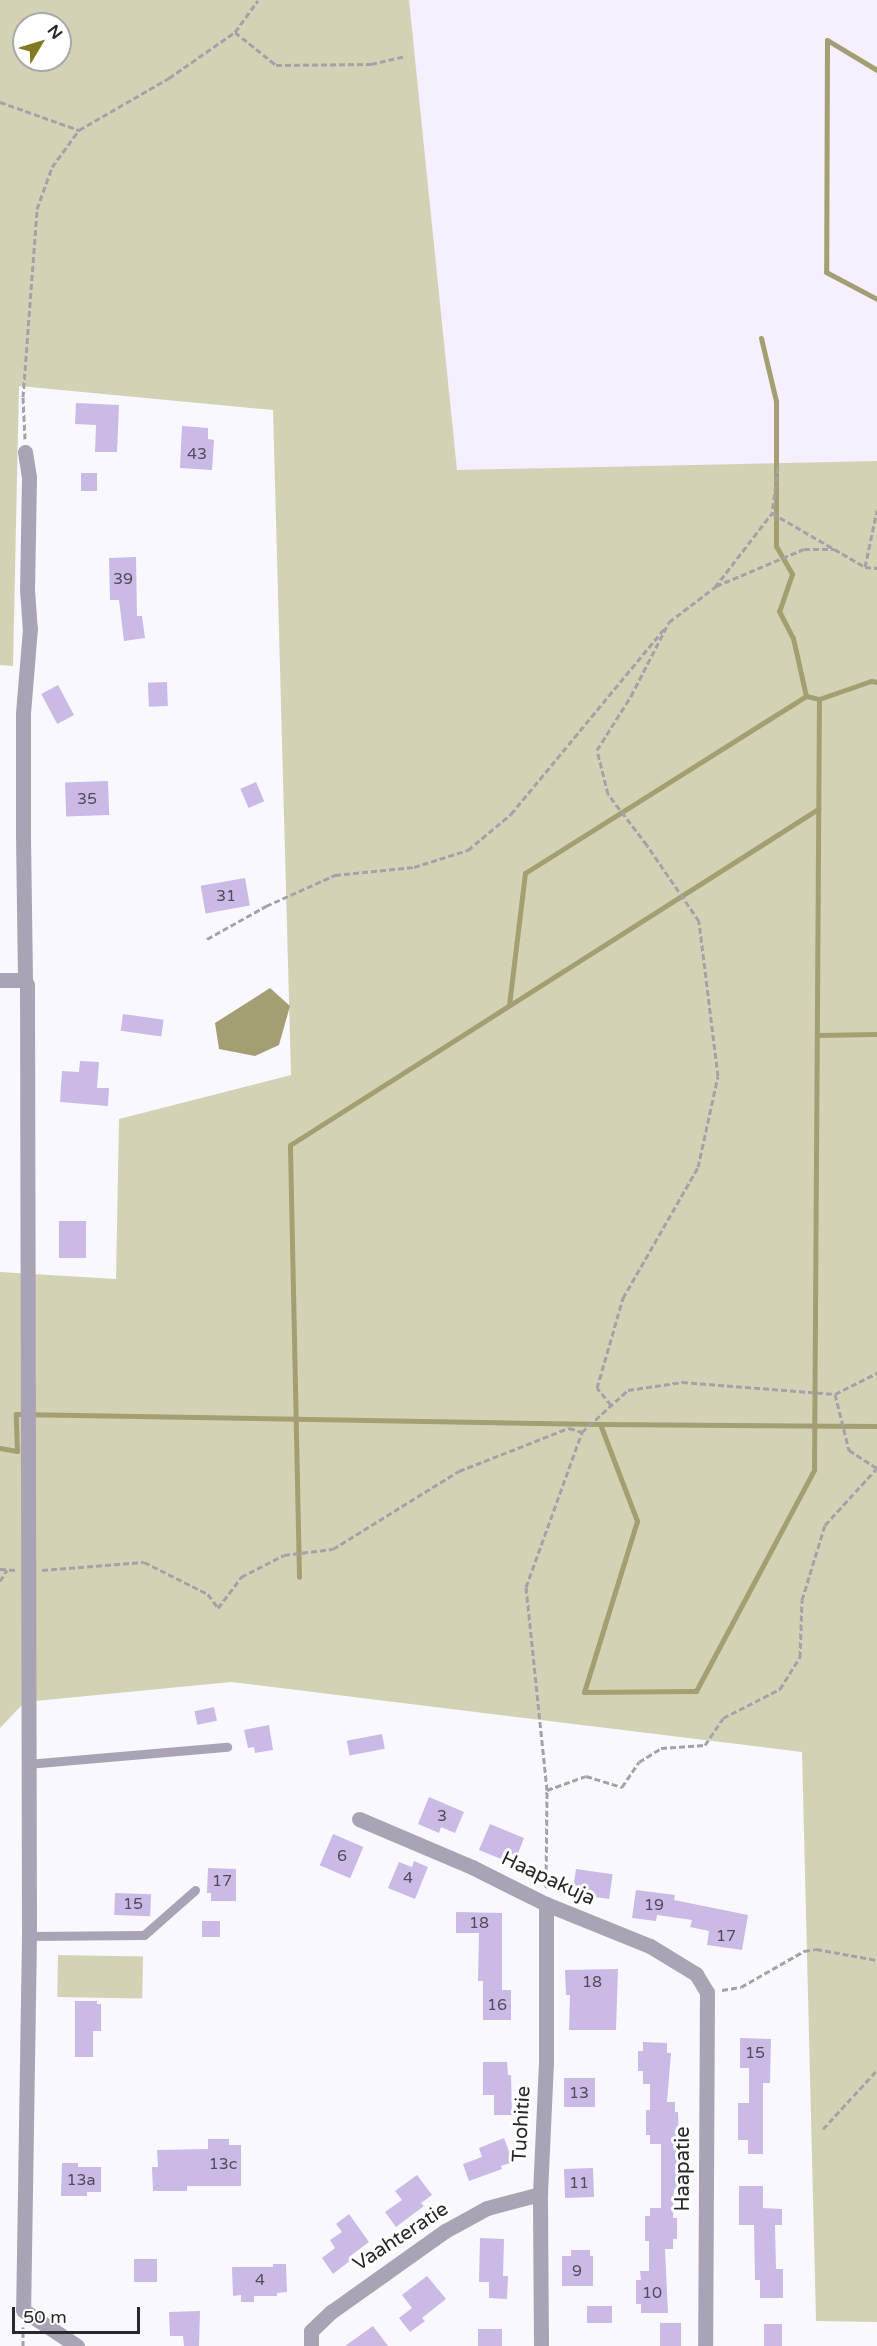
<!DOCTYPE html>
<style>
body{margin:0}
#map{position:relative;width:877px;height:2346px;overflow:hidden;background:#faf8ff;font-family:"Varela Round",sans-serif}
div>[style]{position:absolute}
.built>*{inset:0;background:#f5efff;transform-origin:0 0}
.green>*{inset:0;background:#d4d2b4;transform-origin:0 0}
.water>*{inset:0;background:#a39f72}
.stream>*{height:5px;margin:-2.5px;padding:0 2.5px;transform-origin:2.5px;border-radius:2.5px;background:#a39f72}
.building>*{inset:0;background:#cabae5;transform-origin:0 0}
.path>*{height:3px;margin-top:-1.5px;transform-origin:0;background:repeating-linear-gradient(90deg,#a4a2a8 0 6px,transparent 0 9px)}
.lane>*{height:9px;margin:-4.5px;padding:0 4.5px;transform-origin:4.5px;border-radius:4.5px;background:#aaa3b6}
.street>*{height:15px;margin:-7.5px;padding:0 7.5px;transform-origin:7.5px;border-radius:7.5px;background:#aaa3b6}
span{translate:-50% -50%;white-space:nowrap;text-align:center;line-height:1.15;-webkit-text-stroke:6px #fff;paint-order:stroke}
.number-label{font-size:16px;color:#514c5a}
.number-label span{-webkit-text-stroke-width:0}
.street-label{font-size:20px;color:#29282b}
.north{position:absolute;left:12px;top:12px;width:60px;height:60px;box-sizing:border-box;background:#fff;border:2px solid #a9a9aa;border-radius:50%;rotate:52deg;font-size:16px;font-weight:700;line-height:24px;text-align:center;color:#29282b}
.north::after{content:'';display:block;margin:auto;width:21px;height:27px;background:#827a20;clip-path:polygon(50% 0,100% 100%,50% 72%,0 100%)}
.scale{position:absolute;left:12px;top:2307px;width:128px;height:27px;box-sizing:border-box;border:3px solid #29282b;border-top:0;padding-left:8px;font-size:18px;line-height:21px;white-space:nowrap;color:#29282b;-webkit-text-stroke:4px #fff;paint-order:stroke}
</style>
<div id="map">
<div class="built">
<i style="left:409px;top:0;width:468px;height:472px"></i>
</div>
<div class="green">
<i style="clip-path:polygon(evenodd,0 0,409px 0,457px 470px,877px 461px,877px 2322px,816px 2321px,802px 1752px,231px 1682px,25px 1702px,0 1728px,0 1272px,116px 1279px,119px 1119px,291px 1075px,273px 410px,19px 386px,13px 666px,0 665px,0 0,24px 24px,60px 24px,60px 60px,24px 60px,24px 24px)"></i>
<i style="left:58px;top:1955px;width:85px;height:42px;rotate:1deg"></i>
</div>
<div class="water">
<i style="clip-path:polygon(270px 988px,290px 1006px,279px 1045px,255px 1056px,219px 1049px,215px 1023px)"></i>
</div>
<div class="stream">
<i style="left:877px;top:70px;width:58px;rotate:-149deg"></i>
<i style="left:827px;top:40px;width:232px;rotate:90.2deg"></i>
<i style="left:826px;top:272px;width:58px;rotate:27.9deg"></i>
<i style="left:761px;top:338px;width:65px;rotate:76.6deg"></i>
<i style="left:776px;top:401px;width:145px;rotate:90deg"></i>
<i style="left:776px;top:546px;width:32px;rotate:60deg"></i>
<i style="left:792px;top:574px;width:39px;rotate:109deg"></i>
<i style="left:779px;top:611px;width:30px;rotate:63deg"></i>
<i style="left:793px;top:638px;width:59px;rotate:77.4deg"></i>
<i style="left:509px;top:1005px;width:133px;rotate:-83.1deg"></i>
<i style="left:525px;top:873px;width:332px;rotate:-32.2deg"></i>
<i style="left:806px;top:696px;width:13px;rotate:13deg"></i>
<i style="left:819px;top:699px;width:55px;rotate:-19.1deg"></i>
<i style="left:871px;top:681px;width:6px;rotate:9deg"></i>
<i style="left:817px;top:1035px;width:60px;rotate:-1deg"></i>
<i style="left:600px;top:1424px;width:277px;rotate:0.4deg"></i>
<i style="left:0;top:1448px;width:17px;rotate:10deg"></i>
<i style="left:17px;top:1451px;width:37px;rotate:-92deg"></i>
<i style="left:16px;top:1414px;width:584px;rotate:0.98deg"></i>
<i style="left:600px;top:1424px;width:104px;rotate:69.1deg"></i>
<i style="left:637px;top:1521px;width:179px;rotate:107.2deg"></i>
<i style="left:584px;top:1692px;width:112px;rotate:-0.5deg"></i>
<i style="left:696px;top:1691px;width:251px;rotate:-61.9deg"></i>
<i style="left:814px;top:1470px;width:771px;rotate:-89.63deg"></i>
<i style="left:299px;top:1577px;width:432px;rotate:-91.2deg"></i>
<i style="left:290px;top:1145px;width:626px;rotate:-32.47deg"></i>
</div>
<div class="building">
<i style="clip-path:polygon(76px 403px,119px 405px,117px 452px,95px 452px,96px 425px,75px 424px)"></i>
<i style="clip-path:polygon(182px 426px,208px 428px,208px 439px,214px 440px,212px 470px,180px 468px)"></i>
<i style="left:81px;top:473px;width:16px;height:18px"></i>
<i style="clip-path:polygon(136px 557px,137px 616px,142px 616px,145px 638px,124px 641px,119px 600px,110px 600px,109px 558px)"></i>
<i style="left:167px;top:682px;width:24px;height:19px;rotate:88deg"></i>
<i style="left:58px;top:685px;width:34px;height:19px;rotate:62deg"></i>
<i style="left:108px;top:781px;width:34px;height:43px;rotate:88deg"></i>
<i style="left:256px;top:782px;width:21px;height:17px;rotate:67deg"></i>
<i style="left:245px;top:878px;width:28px;height:45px;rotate:80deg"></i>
<i style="left:123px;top:1014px;width:41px;height:17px;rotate:8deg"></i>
<i style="clip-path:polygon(80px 1061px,99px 1062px,97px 1088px,109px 1088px,108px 1106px,60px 1102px,62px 1071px,79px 1072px)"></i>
<i style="left:59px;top:1221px;width:27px;height:37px"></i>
<i style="left:214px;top:1707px;width:14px;height:20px;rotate:78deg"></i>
<i style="clip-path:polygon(269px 1725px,273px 1750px,255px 1753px,254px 1747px,248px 1748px,244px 1730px)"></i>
<i style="left:382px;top:1734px;width:15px;height:36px;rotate:79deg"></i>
<i style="clip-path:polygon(429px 1797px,464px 1812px,455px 1833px,441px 1827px,439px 1833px,418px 1824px)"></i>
<i style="clip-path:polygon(490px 1824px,524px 1838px,517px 1856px,504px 1851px,501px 1859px,479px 1850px)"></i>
<i style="left:333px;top:1834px;width:33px;height:34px;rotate:23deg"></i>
<i style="clip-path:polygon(414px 1861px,428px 1867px,415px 1899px,388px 1888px,399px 1862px,412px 1867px)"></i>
<i style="clip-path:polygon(208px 1868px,236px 1869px,236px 1901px,211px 1901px,211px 1893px,207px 1893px)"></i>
<i style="left:576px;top:1869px;width:37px;height:25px;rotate:8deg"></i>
<i style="clip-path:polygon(636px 1890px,675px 1895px,674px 1900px,748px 1915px,742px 1950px,707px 1945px,709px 1931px,690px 1927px,692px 1920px,657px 1915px,656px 1921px,632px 1918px)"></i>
<i style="left:115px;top:1893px;width:36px;height:22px;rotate:2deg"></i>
<i style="clip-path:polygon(456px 1912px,502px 1913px,502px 1990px,511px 1990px,511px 2020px,483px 2020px,483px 1981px,478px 1981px,479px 1933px,456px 1933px)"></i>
<i style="left:202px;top:1921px;width:18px;height:16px"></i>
<i style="clip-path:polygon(618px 1969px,616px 2030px,569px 2030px,570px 1995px,566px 1995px,565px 1970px)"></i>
<i style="clip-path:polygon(75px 2001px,97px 2001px,97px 2004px,101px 2004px,101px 2031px,93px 2031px,93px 2057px,75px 2057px)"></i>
<i style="clip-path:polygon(740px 2038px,771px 2039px,770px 2083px,763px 2083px,763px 2154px,748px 2154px,748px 2140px,738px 2140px,738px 2103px,749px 2103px,749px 2068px,740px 2068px)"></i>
<i style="clip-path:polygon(643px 2042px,667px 2043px,667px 2053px,671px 2053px,667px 2102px,675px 2102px,675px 2112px,678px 2112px,681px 2190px,674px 2189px,673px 2218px,677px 2218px,677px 2239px,673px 2239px,673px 2249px,665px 2249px,668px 2313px,641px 2313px,641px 2304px,636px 2304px,636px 2280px,641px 2280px,640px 2271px,649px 2271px,649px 2241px,645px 2241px,645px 2216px,650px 2216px,650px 2208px,661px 2208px,661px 2144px,650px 2144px,650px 2135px,646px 2135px,646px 2110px,650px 2110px,650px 2084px,643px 2084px,643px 2071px,638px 2071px,638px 2051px,643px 2051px)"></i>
<i style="clip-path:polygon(483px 2062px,507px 2062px,508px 2075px,511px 2075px,512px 2115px,494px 2115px,494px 2095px,483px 2095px)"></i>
<i style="left:564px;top:2078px;width:31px;height:29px"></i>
<i style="clip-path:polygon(504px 2138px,513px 2162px,501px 2166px,502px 2169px,469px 2181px,463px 2164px,482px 2157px,479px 2148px)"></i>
<i style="clip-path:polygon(208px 2139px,229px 2139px,229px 2145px,241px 2145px,241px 2186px,187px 2186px,187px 2191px,153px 2191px,152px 2167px,158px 2167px,157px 2150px,208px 2149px)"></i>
<i style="clip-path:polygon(62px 2163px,78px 2163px,78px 2167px,101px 2167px,101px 2192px,87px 2192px,87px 2196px,61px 2196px)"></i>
<i style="left:593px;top:2168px;width:29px;height:29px;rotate:88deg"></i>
<i style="clip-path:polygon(417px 2175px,432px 2195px,421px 2203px,424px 2206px,396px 2227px,385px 2212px,402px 2200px,395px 2191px)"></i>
<i style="clip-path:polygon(739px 2186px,763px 2186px,763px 2208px,782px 2209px,782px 2225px,775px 2225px,776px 2269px,783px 2269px,783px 2298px,760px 2298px,760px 2280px,755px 2280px,754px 2225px,739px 2225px)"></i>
<i style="clip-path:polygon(349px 2214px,369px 2242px,349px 2257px,351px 2260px,333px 2274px,322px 2258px,335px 2248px,330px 2240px,342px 2232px,336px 2224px)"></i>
<i style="clip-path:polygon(480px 2238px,504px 2239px,503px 2276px,508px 2276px,507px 2299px,489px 2298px,489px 2282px,479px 2282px)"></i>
<i style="clip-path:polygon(571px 2250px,590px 2250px,590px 2256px,593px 2256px,593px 2286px,562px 2286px,562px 2256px,571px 2256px)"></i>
<i style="left:134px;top:2259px;width:23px;height:23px"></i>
<i style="clip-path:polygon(273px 2264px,286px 2264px,287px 2292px,277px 2293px,277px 2296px,254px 2296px,254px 2302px,241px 2302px,241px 2295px,233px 2296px,232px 2267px,273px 2267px)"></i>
<i style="clip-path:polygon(427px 2276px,446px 2299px,422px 2318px,425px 2321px,410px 2332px,399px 2318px,412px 2308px,402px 2295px)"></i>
<i style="left:587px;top:2306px;width:25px;height:17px"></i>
<i style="clip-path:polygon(200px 2311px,199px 2346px,184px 2346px,183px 2336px,170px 2336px,169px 2312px)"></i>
<i style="left:660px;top:2323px;width:21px;height:23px"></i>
<i style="left:764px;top:2324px;width:18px;height:22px"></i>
<i style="clip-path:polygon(373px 2326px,388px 2346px,345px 2346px)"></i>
<i style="left:502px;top:2329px;width:17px;height:24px;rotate:90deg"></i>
</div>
<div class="path">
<i style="left:235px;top:32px;width:53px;rotate:38.8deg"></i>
<i style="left:276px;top:65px;width:95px;rotate:-0.6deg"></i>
<i style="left:371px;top:64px;width:36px;rotate:-13deg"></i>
<i style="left:0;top:102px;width:84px;rotate:19.5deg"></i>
<i style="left:25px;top:439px;width:42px;rotate:-92.7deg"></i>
<i style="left:23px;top:397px;width:189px;rotate:-85.7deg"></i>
<i style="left:37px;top:209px;width:45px;rotate:-70.3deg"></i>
<i style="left:52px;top:167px;width:46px;rotate:-53.9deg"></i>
<i style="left:79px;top:130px;width:104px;rotate:-30deg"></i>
<i style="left:169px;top:78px;width:80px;rotate:-34.9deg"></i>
<i style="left:235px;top:32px;width:39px;rotate:-54deg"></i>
<i style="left:778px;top:467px;width:46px;rotate:97.4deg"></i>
<i style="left:772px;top:513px;width:108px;rotate:30.1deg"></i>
<i style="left:865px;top:567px;width:12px;rotate:5deg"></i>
<i style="left:865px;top:567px;width:58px;rotate:-78.1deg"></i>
<i style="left:716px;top:586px;width:95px;rotate:-22.8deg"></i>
<i style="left:804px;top:549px;width:30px"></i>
<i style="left:207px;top:939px;width:68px;rotate:-29.2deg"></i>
<i style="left:266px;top:906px;width:76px;rotate:-24.2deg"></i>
<i style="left:335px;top:875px;width:79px;rotate:-5.8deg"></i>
<i style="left:414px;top:867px;width:57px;rotate:-17.5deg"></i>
<i style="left:468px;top:850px;width:56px;rotate:-39.9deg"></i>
<i style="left:511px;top:814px;width:241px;rotate:-50.4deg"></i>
<i style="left:835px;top:1394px;width:47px;rotate:-26.6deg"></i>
<i style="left:611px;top:1405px;width:22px;rotate:-129deg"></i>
<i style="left:597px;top:1388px;width:94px;rotate:-73.9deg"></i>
<i style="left:623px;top:1298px;width:151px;rotate:-60.2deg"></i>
<i style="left:698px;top:1167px;width:93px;rotate:-77.6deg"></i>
<i style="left:718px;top:1076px;width:156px;rotate:-97deg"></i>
<i style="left:699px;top:921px;width:92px;rotate:-124.4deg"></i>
<i style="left:647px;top:845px;width:64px;rotate:-127.4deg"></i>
<i style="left:608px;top:794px;width:45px;rotate:-104deg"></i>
<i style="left:597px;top:750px;width:64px;rotate:-57.8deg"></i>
<i style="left:631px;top:696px;width:83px;rotate:-62.8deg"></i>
<i style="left:669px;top:622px;width:58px;rotate:-37.3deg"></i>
<i style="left:715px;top:587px;width:93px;rotate:-52.4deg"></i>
<i style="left:0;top:1569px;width:15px;rotate:4deg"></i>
<i style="left:42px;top:1570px;width:102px;rotate:-4.5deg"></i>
<i style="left:144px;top:1562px;width:72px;rotate:26.6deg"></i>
<i style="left:208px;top:1594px;width:17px;rotate:54deg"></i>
<i style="left:218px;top:1608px;width:39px;rotate:-53deg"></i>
<i style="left:241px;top:1577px;width:48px;rotate:-27.1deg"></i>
<i style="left:284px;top:1555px;width:49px;rotate:-7deg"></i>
<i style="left:333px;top:1549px;width:148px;rotate:-31.8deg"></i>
<i style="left:459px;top:1471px;width:118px;rotate:-21.4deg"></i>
<i style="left:569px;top:1428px;width:14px;rotate:17deg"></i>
<i style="left:0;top:1581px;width:13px;rotate:-58deg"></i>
<i style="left:547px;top:1790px;width:41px;rotate:-19.7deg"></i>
<i style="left:586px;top:1776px;width:38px;rotate:17deg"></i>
<i style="left:622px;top:1787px;width:30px;rotate:-56deg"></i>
<i style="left:639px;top:1762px;width:26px;rotate:-32deg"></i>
<i style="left:661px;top:1748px;width:44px;rotate:-3.9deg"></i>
<i style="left:705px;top:1745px;width:32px;rotate:-56deg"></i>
<i style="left:723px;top:1718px;width:64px;rotate:-27deg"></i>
<i style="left:780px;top:1689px;width:38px;rotate:-58deg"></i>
<i style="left:800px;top:1657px;width:57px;rotate:-88deg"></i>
<i style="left:802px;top:1600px;width:78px;rotate:-73deg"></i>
<i style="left:825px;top:1525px;width:77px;rotate:-47.6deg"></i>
<i style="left:546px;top:1888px;width:98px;rotate:-89.4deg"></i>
<i style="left:547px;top:1790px;width:204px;rotate:-95.9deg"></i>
<i style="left:526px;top:1587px;width:165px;rotate:-70.1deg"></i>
<i style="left:582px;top:1432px;width:62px;rotate:-42.4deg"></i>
<i style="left:628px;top:1390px;width:55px;rotate:-8.4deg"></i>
<i style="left:682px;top:1382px;width:153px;rotate:4.5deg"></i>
<i style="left:835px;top:1394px;width:58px;rotate:76deg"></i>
<i style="left:849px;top:1450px;width:33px;rotate:33deg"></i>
<i style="left:722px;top:1990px;width:19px;rotate:-9deg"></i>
<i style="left:741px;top:1987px;width:73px;rotate:-29.7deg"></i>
<i style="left:804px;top:1951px;width:12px;rotate:-9deg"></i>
<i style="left:816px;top:1949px;width:62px;rotate:10.2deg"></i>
<i style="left:823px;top:2129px;width:80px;rotate:-47.5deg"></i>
<i style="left:23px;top:2346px;width:19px;rotate:-90deg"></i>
</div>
<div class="lane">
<i style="left:27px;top:1764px;width:201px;rotate:-4.9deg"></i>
<i style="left:29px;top:1936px;width:115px;rotate:-0.5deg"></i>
<i style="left:144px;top:1935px;width:68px;rotate:-41.4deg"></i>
</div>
<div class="street">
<i style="left:25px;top:452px;width:25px;rotate:81deg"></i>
<i style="left:29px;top:477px;width:112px;rotate:91deg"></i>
<i style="left:27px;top:589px;width:39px;rotate:86deg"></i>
<i style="left:30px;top:628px;width:86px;rotate:94.7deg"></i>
<i style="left:23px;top:714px;width:122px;rotate:90deg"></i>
<i style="left:23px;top:836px;width:144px;rotate:89.2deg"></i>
<i style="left:25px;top:980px;width:5px;rotate:68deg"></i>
<i style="left:27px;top:985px;width:951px;rotate:89.88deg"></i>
<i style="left:29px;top:1936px;width:374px;rotate:90.9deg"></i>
<i style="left:23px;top:2310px;width:65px;rotate:33.7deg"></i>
<i style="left:0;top:980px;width:25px"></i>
<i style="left:359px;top:1819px;width:123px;rotate:23deg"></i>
<i style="left:472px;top:1867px;width:83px;rotate:26.6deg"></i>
<i style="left:546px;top:1904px;width:112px;rotate:22deg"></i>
<i style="left:650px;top:1946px;width:54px;rotate:31.3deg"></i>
<i style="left:696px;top:1974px;width:21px;rotate:59deg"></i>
<i style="left:707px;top:1992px;width:354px;rotate:90.3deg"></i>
<i style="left:311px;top:2346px;width:15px;rotate:-90deg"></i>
<i style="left:311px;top:2331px;width:28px;rotate:-44deg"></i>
<i style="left:331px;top:2312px;width:140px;rotate:-35.4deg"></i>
<i style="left:445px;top:2231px;width:48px;rotate:-28.7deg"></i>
<i style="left:487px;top:2208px;width:55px;rotate:-14.8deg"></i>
<i style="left:541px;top:2346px;width:152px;rotate:-90.4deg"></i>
<i style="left:540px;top:2194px;width:130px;rotate:-87.4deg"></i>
<i style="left:546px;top:2064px;width:160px;rotate:-90deg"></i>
</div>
<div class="number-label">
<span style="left:197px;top:454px">43</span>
<span style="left:123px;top:579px">39</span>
<span style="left:87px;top:799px">35</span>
<span style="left:226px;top:896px">31</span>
<span style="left:442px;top:1816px">3</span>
<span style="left:342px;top:1856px">6</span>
<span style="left:408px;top:1878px">4</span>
<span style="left:222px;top:1881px">17</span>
<span style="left:133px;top:1904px">15</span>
<span style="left:654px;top:1905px">19</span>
<span style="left:479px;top:1923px">18</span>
<span style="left:726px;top:1936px">17</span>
<span style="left:592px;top:1982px">18</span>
<span style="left:497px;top:2005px">16</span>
<span style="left:755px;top:2053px">15</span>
<span style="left:579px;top:2093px">13</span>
<span style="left:223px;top:2164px">13c</span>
<span style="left:81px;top:2180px">13a</span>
<span style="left:579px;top:2183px">11</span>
<span style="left:577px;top:2271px">9</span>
<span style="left:260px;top:2280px">4</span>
<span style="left:652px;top:2293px">10</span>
</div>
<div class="street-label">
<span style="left:548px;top:1879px;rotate:25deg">Haapakuja</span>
<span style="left:522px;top:2124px;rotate:-87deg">Tuohitie</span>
<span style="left:683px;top:2169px;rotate:-90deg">Haapatie</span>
<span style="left:401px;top:2237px;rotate:-33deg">Vaahteratie</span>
</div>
<div class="north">N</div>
<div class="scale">50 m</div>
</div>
